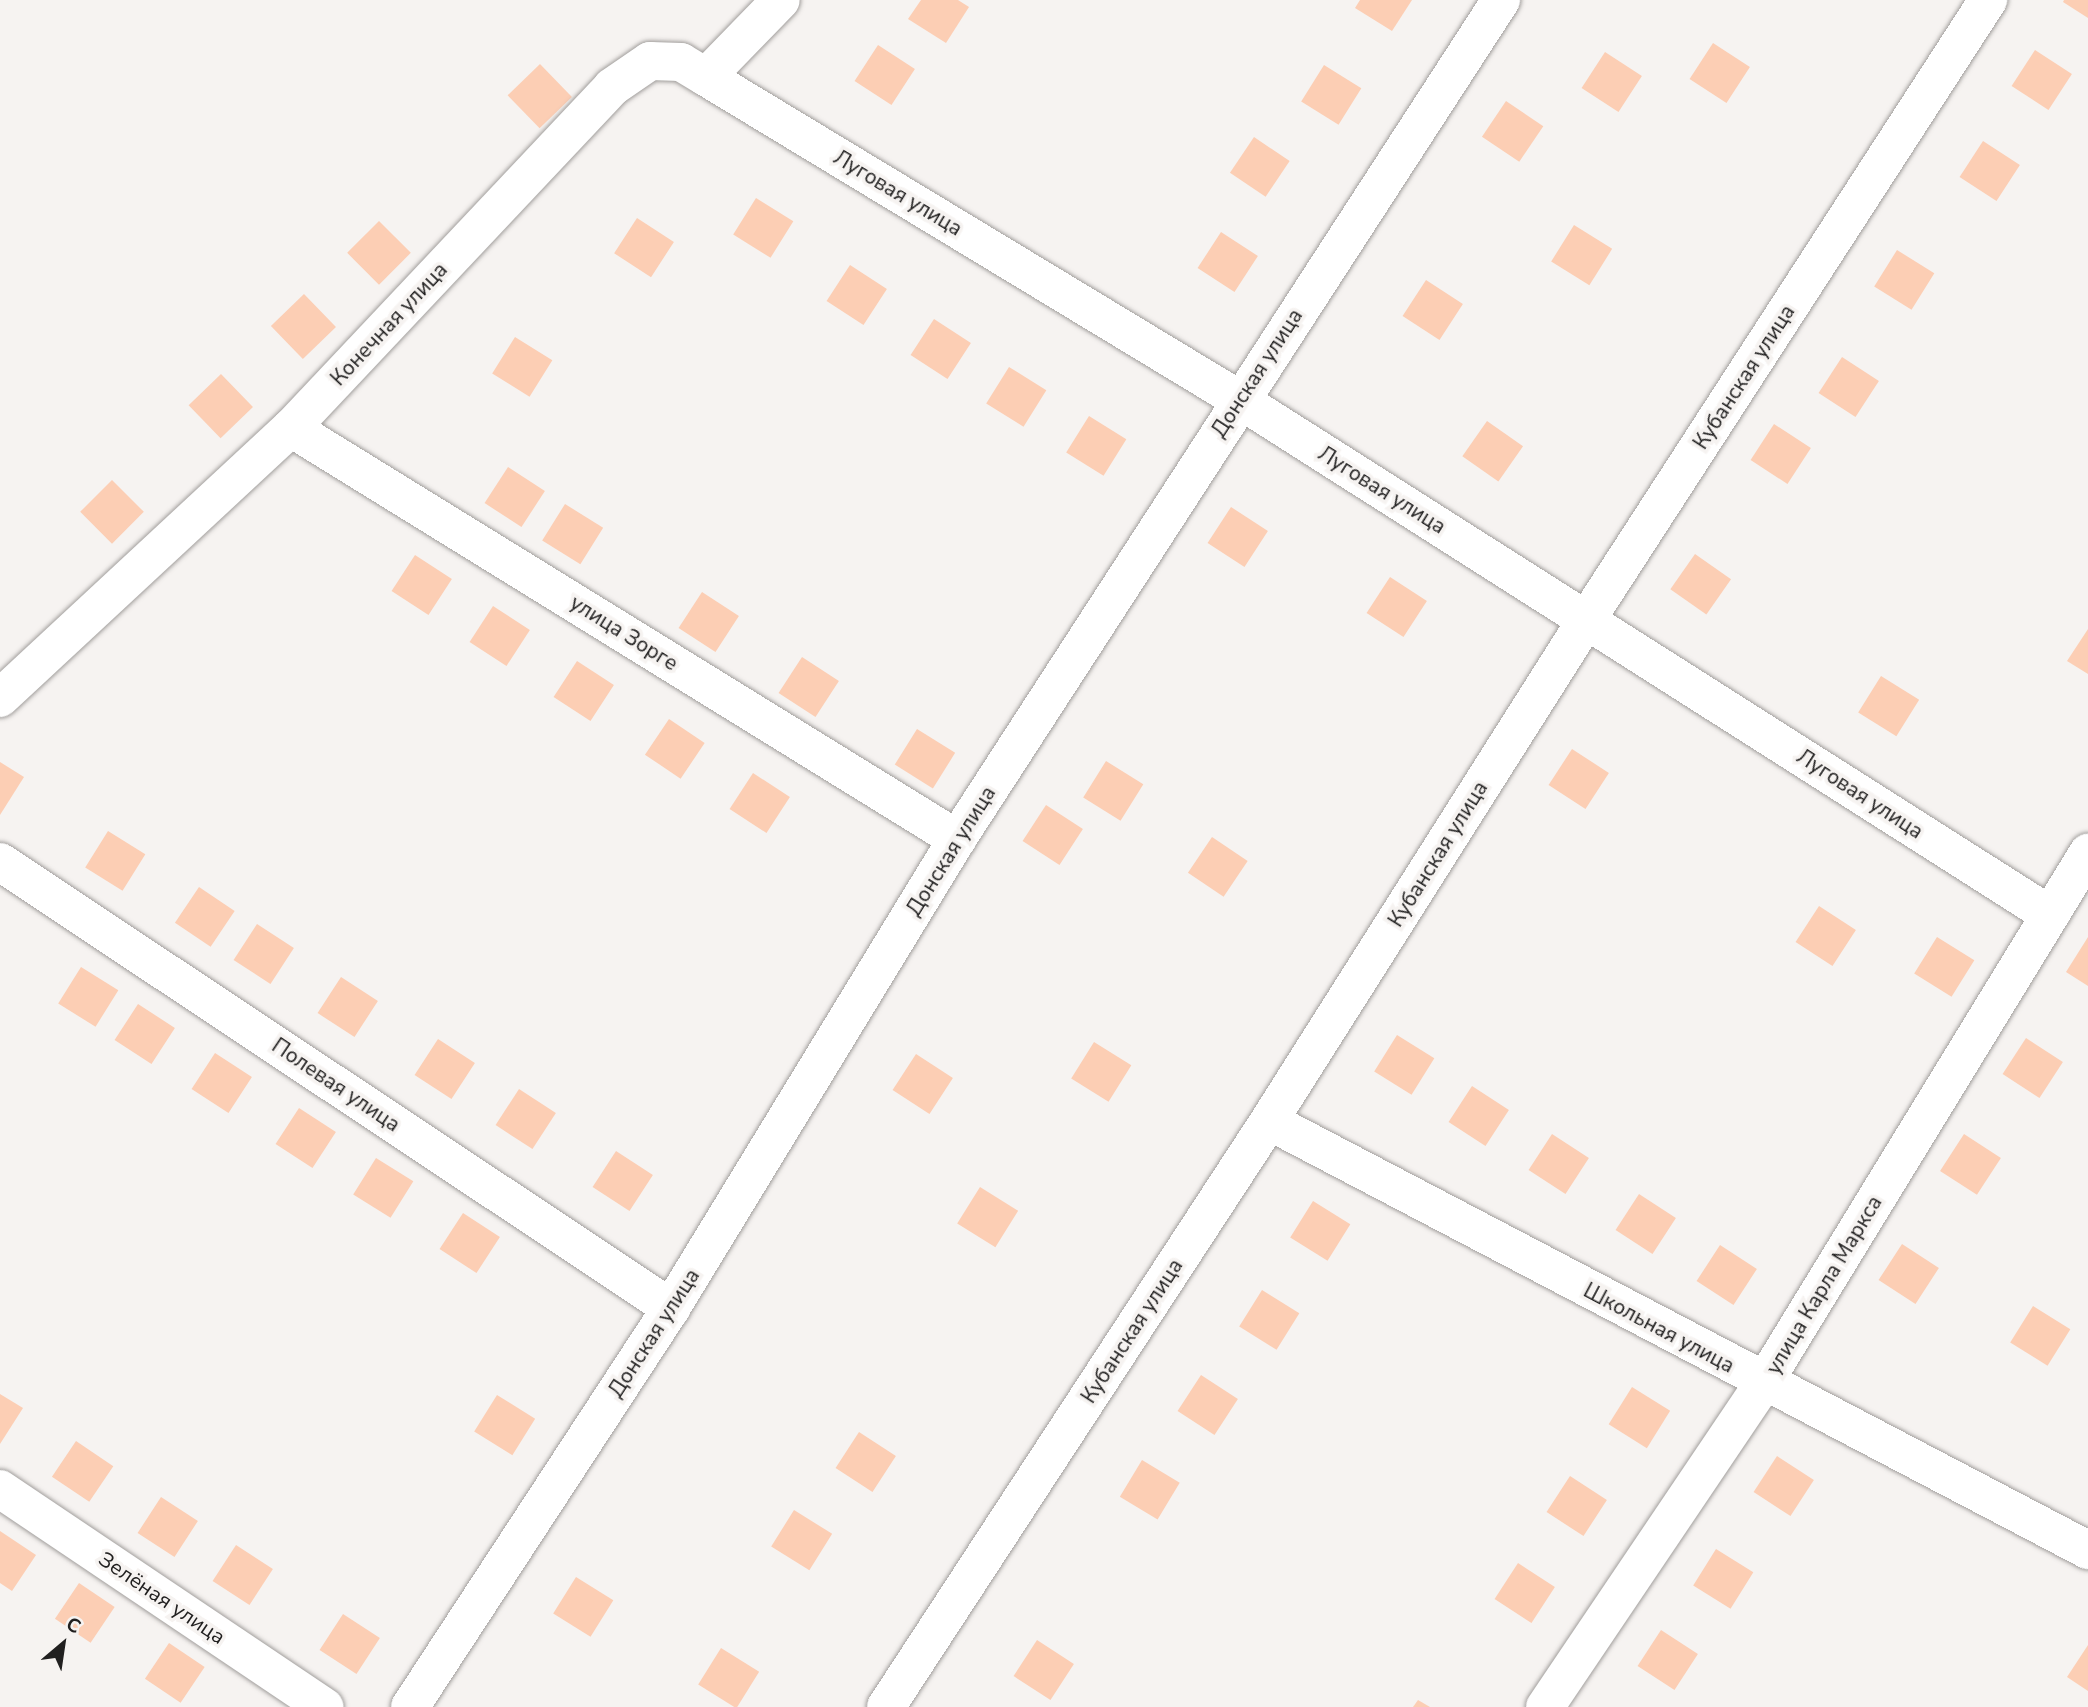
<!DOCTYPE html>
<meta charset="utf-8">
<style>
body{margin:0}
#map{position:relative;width:2088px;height:1707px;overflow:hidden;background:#f6f3f1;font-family:"Nunito Sans",sans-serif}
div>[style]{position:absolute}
.building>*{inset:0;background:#fcceb4;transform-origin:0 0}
.roads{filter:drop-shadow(0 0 2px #a19e9c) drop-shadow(0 0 2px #a19e9c)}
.minor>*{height:38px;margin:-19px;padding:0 19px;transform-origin:19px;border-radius:19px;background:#fff}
span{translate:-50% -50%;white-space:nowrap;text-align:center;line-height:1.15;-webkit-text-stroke:7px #f6f3f1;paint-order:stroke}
.street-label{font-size:21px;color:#212020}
.north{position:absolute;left:28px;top:1609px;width:70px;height:70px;-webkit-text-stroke:5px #f6f3f1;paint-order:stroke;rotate:29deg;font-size:19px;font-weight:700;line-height:28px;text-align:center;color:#212020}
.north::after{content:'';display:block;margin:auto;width:24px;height:32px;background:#212020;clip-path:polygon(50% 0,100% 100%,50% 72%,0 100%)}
</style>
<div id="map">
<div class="building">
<i style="clip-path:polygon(921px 0,958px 0,969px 7px,946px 43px,908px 19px)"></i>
<i style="clip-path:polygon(1360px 0,1412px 0,1392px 31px,1355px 8px)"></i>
<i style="clip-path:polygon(2064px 0,2088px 0,2088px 18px,2063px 2px)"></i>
<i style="left:1713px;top:43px;width:44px;height:43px;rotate:33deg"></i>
<i style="left:878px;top:45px;width:44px;height:43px;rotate:33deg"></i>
<i style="left:2035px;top:50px;width:44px;height:43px;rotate:33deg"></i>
<i style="left:1605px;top:52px;width:44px;height:43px;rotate:33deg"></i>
<i style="left:540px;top:64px;width:46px;height:45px;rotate:46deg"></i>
<i style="left:1324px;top:65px;width:44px;height:43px;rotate:32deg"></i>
<i style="left:1506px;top:101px;width:45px;height:43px;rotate:34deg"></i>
<i style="left:1254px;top:137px;width:43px;height:43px;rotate:34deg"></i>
<i style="left:1983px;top:141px;width:44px;height:43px;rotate:33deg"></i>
<i style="left:756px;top:198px;width:44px;height:43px;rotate:32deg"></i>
<i style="left:637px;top:218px;width:44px;height:42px;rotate:33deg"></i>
<i style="left:379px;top:221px;width:45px;height:45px;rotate:45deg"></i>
<i style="left:1574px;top:225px;width:45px;height:43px;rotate:32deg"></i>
<i style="left:1221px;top:232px;width:44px;height:43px;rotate:33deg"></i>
<i style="left:1897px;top:250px;width:44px;height:43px;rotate:32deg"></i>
<i style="left:850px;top:265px;width:44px;height:43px;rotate:33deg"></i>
<i style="left:1426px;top:280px;width:44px;height:43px;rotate:33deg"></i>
<i style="left:304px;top:294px;width:46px;height:46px;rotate:46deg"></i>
<i style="left:934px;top:319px;width:44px;height:43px;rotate:33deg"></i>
<i style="left:515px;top:337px;width:44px;height:43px;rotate:32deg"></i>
<i style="left:1842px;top:357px;width:44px;height:43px;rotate:33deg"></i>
<i style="left:1009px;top:367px;width:44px;height:43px;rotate:32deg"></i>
<i style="left:221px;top:374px;width:46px;height:45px;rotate:46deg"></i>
<i style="left:1089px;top:416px;width:44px;height:43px;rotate:32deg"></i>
<i style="left:1487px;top:421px;width:44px;height:43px;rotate:35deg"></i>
<i style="left:1774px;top:424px;width:44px;height:43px;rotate:33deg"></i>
<i style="left:508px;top:467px;width:44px;height:43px;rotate:33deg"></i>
<i style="left:112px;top:480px;width:45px;height:45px;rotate:45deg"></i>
<i style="left:565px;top:504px;width:45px;height:43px;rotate:32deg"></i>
<i style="left:1231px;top:507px;width:44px;height:43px;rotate:33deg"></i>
<i style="left:1695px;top:554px;width:44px;height:43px;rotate:35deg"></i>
<i style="left:415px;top:555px;width:44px;height:43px;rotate:33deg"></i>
<i style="left:1390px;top:577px;width:44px;height:43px;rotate:33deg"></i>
<i style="left:702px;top:592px;width:44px;height:43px;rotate:33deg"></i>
<i style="left:493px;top:606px;width:44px;height:43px;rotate:33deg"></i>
<i style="clip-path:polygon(2088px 629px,2088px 674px,2067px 661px)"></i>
<i style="left:802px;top:657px;width:44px;height:43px;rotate:33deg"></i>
<i style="left:577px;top:661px;width:44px;height:43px;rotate:33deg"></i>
<i style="left:1881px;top:676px;width:45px;height:43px;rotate:32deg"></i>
<i style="left:669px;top:719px;width:43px;height:43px;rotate:34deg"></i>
<i style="left:917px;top:729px;width:45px;height:42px;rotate:32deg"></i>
<i style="left:1572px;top:749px;width:44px;height:43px;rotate:33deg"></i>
<i style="left:1106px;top:761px;width:44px;height:43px;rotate:32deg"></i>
<i style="clip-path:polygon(0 762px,24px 777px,0 815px)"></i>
<i style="left:753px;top:773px;width:44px;height:43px;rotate:33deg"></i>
<i style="left:1046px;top:805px;width:44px;height:43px;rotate:33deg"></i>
<i style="left:108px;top:831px;width:44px;height:43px;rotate:32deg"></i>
<i style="left:1212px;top:837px;width:43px;height:43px;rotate:34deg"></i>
<i style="left:199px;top:887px;width:43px;height:43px;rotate:34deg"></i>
<i style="left:1819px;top:906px;width:44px;height:43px;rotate:33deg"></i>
<i style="left:257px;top:924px;width:44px;height:43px;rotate:33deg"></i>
<i style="left:1937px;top:937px;width:44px;height:43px;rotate:32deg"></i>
<i style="clip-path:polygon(2088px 937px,2088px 986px,2066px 972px)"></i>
<i style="left:81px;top:967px;width:44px;height:43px;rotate:32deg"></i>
<i style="left:341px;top:977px;width:44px;height:43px;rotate:33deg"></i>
<i style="left:138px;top:1004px;width:44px;height:43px;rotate:33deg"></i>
<i style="left:1397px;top:1035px;width:44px;height:43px;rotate:32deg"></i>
<i style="left:2026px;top:1038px;width:44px;height:43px;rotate:33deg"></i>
<i style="left:438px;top:1039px;width:44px;height:43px;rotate:33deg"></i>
<i style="left:1094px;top:1042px;width:44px;height:43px;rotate:32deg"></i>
<i style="left:215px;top:1053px;width:44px;height:43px;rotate:33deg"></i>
<i style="left:916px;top:1054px;width:44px;height:43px;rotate:33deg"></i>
<i style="left:1472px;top:1086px;width:44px;height:43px;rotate:33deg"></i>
<i style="left:519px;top:1089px;width:44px;height:43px;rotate:33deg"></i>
<i style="left:299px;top:1108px;width:44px;height:43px;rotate:33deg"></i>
<i style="left:1552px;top:1134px;width:44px;height:43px;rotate:33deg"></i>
<i style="left:1964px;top:1134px;width:44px;height:44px;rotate:33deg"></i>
<i style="left:616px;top:1151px;width:44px;height:43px;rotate:33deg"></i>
<i style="left:376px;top:1158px;width:44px;height:43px;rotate:32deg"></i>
<i style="left:980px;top:1187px;width:45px;height:43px;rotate:32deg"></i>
<i style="left:1639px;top:1194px;width:44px;height:43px;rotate:33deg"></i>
<i style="left:1313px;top:1201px;width:44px;height:43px;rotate:32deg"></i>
<i style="left:463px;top:1213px;width:44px;height:43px;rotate:33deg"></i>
<i style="left:1902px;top:1244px;width:44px;height:43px;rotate:33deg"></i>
<i style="left:1720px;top:1245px;width:44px;height:43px;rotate:33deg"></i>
<i style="left:1262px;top:1290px;width:44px;height:43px;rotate:32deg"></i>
<i style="left:2033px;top:1306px;width:44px;height:43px;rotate:32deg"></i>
<i style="left:1201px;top:1375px;width:44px;height:43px;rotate:33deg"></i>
<i style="left:1632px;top:1387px;width:45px;height:44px;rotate:32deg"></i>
<i style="clip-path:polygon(0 1394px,23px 1408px,0 1444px)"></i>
<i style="left:497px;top:1395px;width:45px;height:43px;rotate:32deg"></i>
<i style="left:859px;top:1432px;width:44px;height:43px;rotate:33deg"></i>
<i style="left:76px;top:1441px;width:45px;height:43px;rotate:34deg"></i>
<i style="left:1777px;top:1456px;width:44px;height:43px;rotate:33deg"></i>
<i style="left:1142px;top:1460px;width:44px;height:43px;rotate:31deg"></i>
<i style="left:1570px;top:1476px;width:44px;height:43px;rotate:33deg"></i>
<i style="left:161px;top:1497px;width:44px;height:43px;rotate:33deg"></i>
<i style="left:794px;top:1510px;width:45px;height:43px;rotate:32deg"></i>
<i style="clip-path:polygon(0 1531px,36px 1555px,12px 1591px,0 1583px)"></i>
<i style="left:236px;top:1545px;width:44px;height:43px;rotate:33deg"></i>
<i style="left:1716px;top:1549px;width:44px;height:43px;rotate:32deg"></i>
<i style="left:1518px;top:1563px;width:44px;height:43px;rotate:33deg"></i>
<i style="left:576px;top:1577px;width:44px;height:43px;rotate:32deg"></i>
<i style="left:79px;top:1583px;width:43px;height:43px;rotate:34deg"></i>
<i style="left:343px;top:1614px;width:44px;height:43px;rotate:33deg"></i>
<i style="left:1661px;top:1630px;width:44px;height:43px;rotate:33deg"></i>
<i style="left:1037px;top:1640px;width:44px;height:43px;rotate:33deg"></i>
<i style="left:169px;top:1643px;width:43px;height:43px;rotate:34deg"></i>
<i style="clip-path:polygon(2088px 1645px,2088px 1691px,2067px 1677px)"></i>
<i style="left:721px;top:1648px;width:45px;height:43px;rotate:32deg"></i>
<i style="clip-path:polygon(1418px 1700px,1430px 1707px,1413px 1707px)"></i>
</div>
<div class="roads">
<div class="minor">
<i style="left:706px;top:77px;width:624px;rotate:31.17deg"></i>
<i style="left:1240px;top:400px;width:960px;rotate:32.45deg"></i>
<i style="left:291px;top:428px;width:783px;rotate:31.68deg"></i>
<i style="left:0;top:698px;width:397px;rotate:-42.9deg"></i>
<i style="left:291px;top:428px;width:468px;rotate:-46.7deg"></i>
<i style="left:612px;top:87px;width:46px;rotate:-34.4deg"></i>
<i style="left:650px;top:61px;width:31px;rotate:2deg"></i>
<i style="left:681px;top:62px;width:29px;rotate:31deg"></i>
<i style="left:706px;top:77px;width:107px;rotate:-45.8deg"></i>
<i style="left:0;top:862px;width:806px;rotate:33.61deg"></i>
<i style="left:1269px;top:1121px;width:925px;rotate:27.65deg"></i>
<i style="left:0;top:1489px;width:391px;rotate:33.9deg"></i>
<i style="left:410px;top:1707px;width:477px;rotate:-56.8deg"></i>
<i style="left:671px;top:1308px;width:549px;rotate:-58.62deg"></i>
<i style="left:957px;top:839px;width:1000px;rotate:-57.04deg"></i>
<i style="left:886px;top:1707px;width:700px;rotate:-56.83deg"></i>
<i style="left:1269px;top:1121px;width:594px;rotate:-57.65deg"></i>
<i style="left:1587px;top:619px;width:738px;rotate:-57.06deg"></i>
<i style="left:1545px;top:1707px;width:390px;rotate:-56deg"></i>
<i style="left:1763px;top:1384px;width:623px;rotate:-58.53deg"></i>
</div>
</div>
<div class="street-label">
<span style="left:898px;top:193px;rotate:31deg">Луговая улица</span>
<span style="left:389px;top:324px;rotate:-47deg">Конечная улица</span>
<span style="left:1257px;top:373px;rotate:-57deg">Донская улица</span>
<span style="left:1744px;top:377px;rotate:-57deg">Кубанская улица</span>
<span style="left:1382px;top:490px;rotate:32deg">Луговая улица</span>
<span style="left:624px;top:633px;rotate:32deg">улица Зорге</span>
<span style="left:1860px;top:794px;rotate:33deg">Луговая улица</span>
<span style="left:951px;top:851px;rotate:-58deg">Донская улица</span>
<span style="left:1438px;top:854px;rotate:-58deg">Кубанская улица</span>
<span style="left:336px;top:1085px;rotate:34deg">Полевая улица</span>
<span style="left:1824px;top:1285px;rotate:-59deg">улица Карла Маркса</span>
<span style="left:1659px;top:1328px;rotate:28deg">Школьная улица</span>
<span style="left:1132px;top:1331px;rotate:-57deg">Кубанская улица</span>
<span style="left:654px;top:1333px;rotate:-57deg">Донская улица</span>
<span style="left:162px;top:1598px;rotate:34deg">Зелёная улица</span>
</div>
<div class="north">С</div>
</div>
